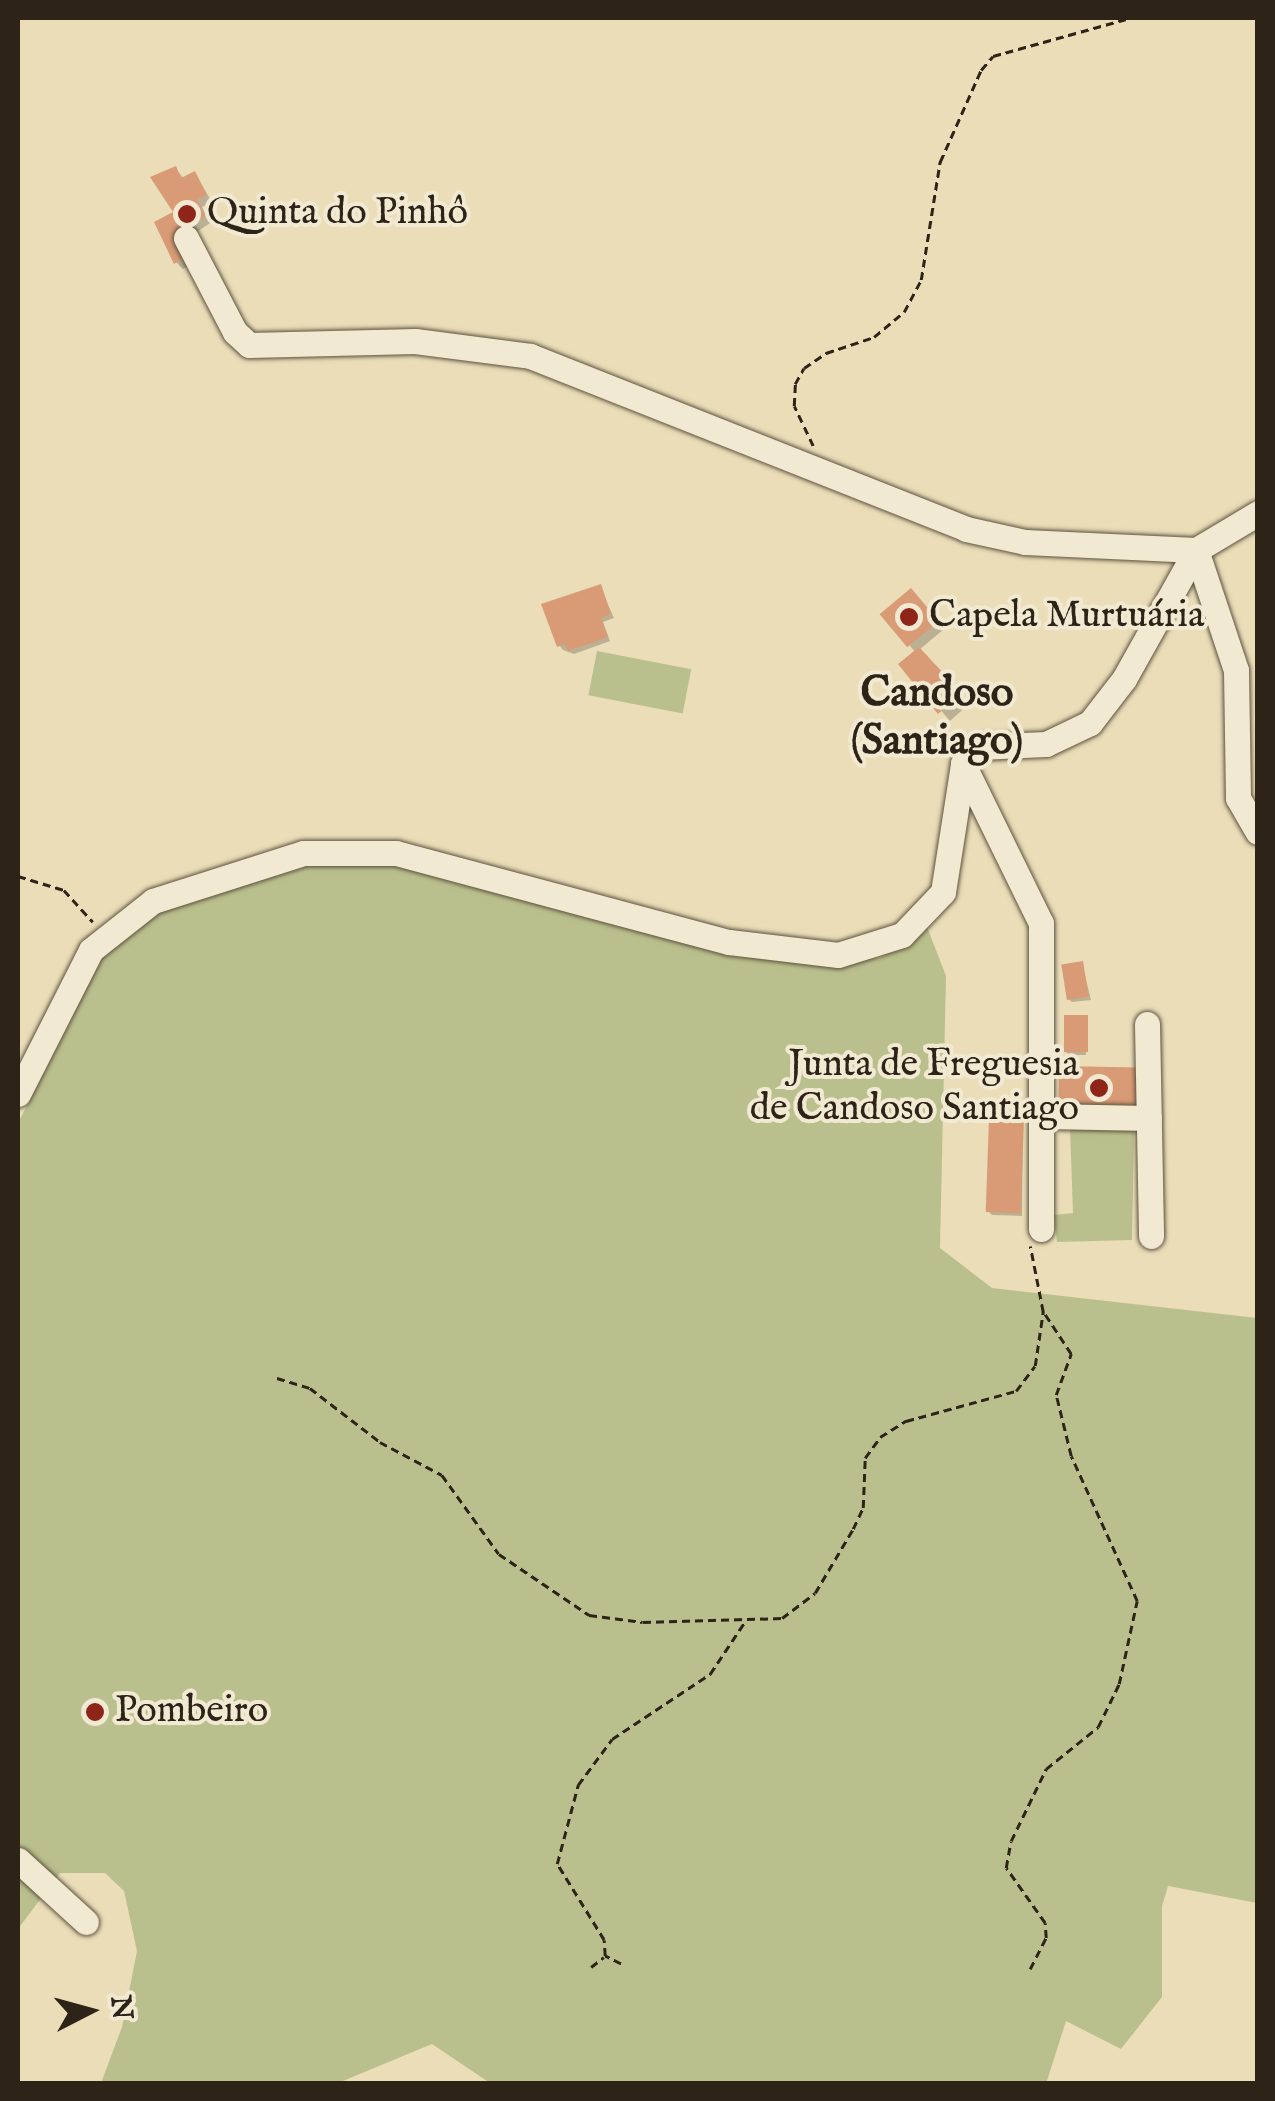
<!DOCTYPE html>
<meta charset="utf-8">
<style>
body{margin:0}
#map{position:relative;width:1275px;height:2101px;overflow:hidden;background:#eaddb8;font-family:"IM FELL English",serif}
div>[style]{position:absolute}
.green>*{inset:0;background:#bac08d;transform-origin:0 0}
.shadow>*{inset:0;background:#0003}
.building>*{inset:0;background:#d99b75;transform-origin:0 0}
.path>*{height:2.5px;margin-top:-1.25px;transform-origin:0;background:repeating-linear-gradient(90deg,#2e2317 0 8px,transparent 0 13px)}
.roads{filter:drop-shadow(0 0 2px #5d523f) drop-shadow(0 0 2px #5d523f)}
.minor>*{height:25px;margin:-12.5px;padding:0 12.5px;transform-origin:12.5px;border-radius:12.5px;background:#f1e9d1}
.dots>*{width:28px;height:28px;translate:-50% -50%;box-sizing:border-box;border:5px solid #f1e9d1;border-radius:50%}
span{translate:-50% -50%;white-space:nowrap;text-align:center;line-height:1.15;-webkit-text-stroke:8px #f1e9d1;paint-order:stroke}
.poi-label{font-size:38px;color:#2e2317}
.left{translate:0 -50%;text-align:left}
.right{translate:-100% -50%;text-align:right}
.quarter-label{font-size:42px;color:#2e2317;font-weight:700}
.frame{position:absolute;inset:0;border:20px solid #2e2317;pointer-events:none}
.north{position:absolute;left:40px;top:1961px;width:100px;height:100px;-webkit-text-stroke:8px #f1e9d1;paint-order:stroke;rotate:84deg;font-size:28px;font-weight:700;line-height:40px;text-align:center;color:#2e2317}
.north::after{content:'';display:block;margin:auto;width:35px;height:45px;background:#2e2317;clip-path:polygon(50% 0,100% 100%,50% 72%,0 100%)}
</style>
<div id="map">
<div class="green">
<i style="left:597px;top:651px;width:96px;height:45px;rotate:11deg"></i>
<i style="clip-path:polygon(315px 862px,401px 865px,712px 949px,816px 963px,880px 958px,927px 927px,946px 976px,940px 1248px,992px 1288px,1257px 1318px,1257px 1903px,1168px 1886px,1162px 1906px,1162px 1997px,1121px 2049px,1066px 2021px,1046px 2084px,490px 2083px,432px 2044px,338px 2083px,101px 2083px,122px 2027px,137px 1951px,124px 1891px,105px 1873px,60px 1873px,18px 1929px,18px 1123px,102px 958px,161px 912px,228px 883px)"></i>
<i style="clip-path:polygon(1134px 1126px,1132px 1240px,1057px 1242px,1054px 1215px,1073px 1213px,1070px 1127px)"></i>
</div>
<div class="shadow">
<i style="clip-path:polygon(176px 169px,184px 179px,195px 174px,212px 202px,202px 207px,210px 223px,182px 242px,194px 263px,183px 269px,176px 262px)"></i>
<i style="clip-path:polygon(600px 587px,614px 618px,603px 622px,610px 641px,574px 654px,563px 650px,559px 645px)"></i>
<i style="clip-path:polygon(918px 598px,944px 629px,919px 650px,969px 704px,950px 721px,902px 665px,916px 653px,910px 646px)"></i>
<i style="clip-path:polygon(1082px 963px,1091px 1000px,1072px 1002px,1067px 998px)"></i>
<i style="clip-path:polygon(1085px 1018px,1086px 1055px,1069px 1055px,1065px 1051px)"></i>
<i style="clip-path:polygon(1023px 1121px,1022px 1216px,992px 1215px,988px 1211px)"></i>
</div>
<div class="building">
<i style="clip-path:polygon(176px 166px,181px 178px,195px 171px,207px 195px,197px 199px,205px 216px,177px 234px,189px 255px,174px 264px,154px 222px,173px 212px,150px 177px)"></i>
<i style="clip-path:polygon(601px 584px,611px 614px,601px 618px,608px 637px,568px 651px,565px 644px,557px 647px,541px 604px)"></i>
<i style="left:911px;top:588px;width:43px;height:41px;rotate:50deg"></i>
<i style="clip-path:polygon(919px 647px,962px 693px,938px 714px,898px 664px)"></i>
<i style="left:1083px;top:961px;width:36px;height:22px;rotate:81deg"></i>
<i style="left:1064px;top:1015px;width:24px;height:37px"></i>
<i style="left:1059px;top:1066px;width:80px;height:43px;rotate:1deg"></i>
<i style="left:989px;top:1118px;width:35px;height:94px;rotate:2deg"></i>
</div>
<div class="path">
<i style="left:813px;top:446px;width:44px;rotate:-115.4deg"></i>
<i style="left:794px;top:406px;width:22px;rotate:-87deg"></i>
<i style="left:795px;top:384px;width:18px;rotate:-61deg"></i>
<i style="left:804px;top:368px;width:27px;rotate:-34deg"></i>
<i style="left:826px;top:353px;width:51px;rotate:-18.4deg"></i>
<i style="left:874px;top:337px;width:39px;rotate:-40deg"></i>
<i style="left:904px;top:312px;width:36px;rotate:-62deg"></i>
<i style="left:921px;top:280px;width:120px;rotate:-80.9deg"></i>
<i style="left:940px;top:162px;width:101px;rotate:-66deg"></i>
<i style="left:981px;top:70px;width:18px;rotate:-49deg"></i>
<i style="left:993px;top:56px;width:142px;rotate:-15.5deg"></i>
<i style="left:18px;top:876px;width:48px;rotate:16.9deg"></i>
<i style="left:64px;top:890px;width:43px;rotate:47.8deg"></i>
<i style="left:277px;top:1378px;width:34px;rotate:17deg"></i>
<i style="left:310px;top:1388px;width:88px;rotate:37.6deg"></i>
<i style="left:380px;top:1442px;width:70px;rotate:28deg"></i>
<i style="left:442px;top:1475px;width:97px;rotate:54.2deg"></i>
<i style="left:499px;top:1554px;width:109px;rotate:34.1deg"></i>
<i style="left:589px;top:1615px;width:54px;rotate:7.4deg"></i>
<i style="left:643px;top:1622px;width:139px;rotate:-1.6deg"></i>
<i style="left:782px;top:1618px;width:41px;rotate:-37.1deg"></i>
<i style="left:815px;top:1593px;width:74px;rotate:-59.3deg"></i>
<i style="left:853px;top:1529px;width:23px;rotate:-65deg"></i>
<i style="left:863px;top:1508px;width:50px;rotate:-87.7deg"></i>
<i style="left:865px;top:1458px;width:26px;rotate:-54deg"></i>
<i style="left:880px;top:1437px;width:31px;rotate:-32deg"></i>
<i style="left:906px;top:1421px;width:114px;rotate:-15.3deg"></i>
<i style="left:1016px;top:1391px;width:31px;rotate:-53deg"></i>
<i style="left:1035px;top:1366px;width:55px;rotate:-81.6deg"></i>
<i style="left:1043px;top:1312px;width:67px;rotate:-101.1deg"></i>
<i style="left:621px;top:1964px;width:18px;rotate:-153deg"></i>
<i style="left:605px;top:1956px;width:16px;rotate:-94deg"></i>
<i style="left:604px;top:1940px;width:89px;rotate:-121.7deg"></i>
<i style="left:557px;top:1864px;width:82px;rotate:-75.1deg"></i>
<i style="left:578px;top:1785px;width:57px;rotate:-53.5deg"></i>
<i style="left:612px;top:1739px;width:118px;rotate:-33.6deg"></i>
<i style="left:710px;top:1674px;width:61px;rotate:-56.3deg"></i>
<i style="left:591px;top:1967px;width:16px;rotate:-38deg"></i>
<i style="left:1030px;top:1969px;width:35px;rotate:-63deg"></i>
<i style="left:1046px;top:1938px;width:15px;rotate:-94deg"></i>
<i style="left:1045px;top:1923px;width:67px;rotate:-125.3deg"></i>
<i style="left:1006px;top:1868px;width:27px;rotate:-80deg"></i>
<i style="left:1011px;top:1841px;width:80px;rotate:-64.1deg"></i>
<i style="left:1046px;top:1769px;width:67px;rotate:-38.9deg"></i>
<i style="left:1098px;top:1727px;width:48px;rotate:-64deg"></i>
<i style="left:1119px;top:1684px;width:85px;rotate:-77.8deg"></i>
<i style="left:1137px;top:1601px;width:159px;rotate:-114.5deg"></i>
<i style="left:1071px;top:1456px;width:63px;rotate:-103.8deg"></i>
<i style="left:1056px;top:1395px;width:44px;rotate:-69.9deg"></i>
<i style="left:1071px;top:1354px;width:49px;rotate:-123.4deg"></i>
</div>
<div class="roads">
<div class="minor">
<i style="left:186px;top:238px;width:106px;rotate:62.5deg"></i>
<i style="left:235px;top:332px;width:19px;rotate:43deg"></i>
<i style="left:249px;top:345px;width:166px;rotate:-1.4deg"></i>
<i style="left:415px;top:341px;width:116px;rotate:7.4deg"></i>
<i style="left:530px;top:356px;width:469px;rotate:21.6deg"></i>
<i style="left:966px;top:529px;width:60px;rotate:12.4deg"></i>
<i style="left:1025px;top:542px;width:171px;rotate:2.7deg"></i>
<i style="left:1196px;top:550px;width:126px;rotate:71.6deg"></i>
<i style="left:1236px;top:670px;width:128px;rotate:89.1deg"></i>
<i style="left:1238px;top:798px;width:39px;rotate:60deg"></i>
<i style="left:963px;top:764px;width:177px;rotate:63.9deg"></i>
<i style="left:1041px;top:923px;width:306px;rotate:90deg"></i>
<i style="left:963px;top:764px;width:23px;rotate:-49deg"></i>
<i style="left:978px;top:747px;width:68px;rotate:-2.5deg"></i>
<i style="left:1046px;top:744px;width:49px;rotate:-25.5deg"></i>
<i style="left:1090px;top:723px;width:56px;rotate:-52.3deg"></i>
<i style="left:1124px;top:679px;width:148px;rotate:-60.8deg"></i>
<i style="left:1196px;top:550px;width:72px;rotate:-30.8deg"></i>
<i style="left:1147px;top:1024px;width:212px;rotate:88.9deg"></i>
<i style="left:18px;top:1094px;width:161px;rotate:-63.1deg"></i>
<i style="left:91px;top:950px;width:79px;rotate:-38.3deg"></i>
<i style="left:153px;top:901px;width:157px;rotate:-17.7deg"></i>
<i style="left:303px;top:853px;width:93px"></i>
<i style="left:396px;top:853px;width:345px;rotate:15deg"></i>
<i style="left:729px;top:942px;width:110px;rotate:6.8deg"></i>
<i style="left:838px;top:955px;width:67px;rotate:-17.4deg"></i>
<i style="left:902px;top:935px;width:59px;rotate:-46.4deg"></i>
<i style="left:943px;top:892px;width:130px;rotate:-81.1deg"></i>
<i style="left:1045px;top:1116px;width:104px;rotate:1.1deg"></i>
<i style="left:18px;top:1860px;width:92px;rotate:42.4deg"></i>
</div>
</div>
<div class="dots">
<i style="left:187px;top:214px;background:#8f2418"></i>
<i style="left:909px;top:617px;background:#8f2418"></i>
<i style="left:1099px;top:1088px;background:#8f2418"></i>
<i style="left:95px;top:1712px;background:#8f2418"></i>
</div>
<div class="poi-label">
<span class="left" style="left:207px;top:214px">Quinta do Pinhô</span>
<span class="left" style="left:929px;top:617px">Capela Murtuária</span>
<span class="right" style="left:1079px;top:1088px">Junta de Freguesia<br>de Candoso Santiago</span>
<span class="left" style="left:115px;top:1712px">Pombeiro</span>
</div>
<div class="quarter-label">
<span style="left:937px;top:718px">Candoso<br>(Santiago)</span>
</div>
<div class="frame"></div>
<div class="north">N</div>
</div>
